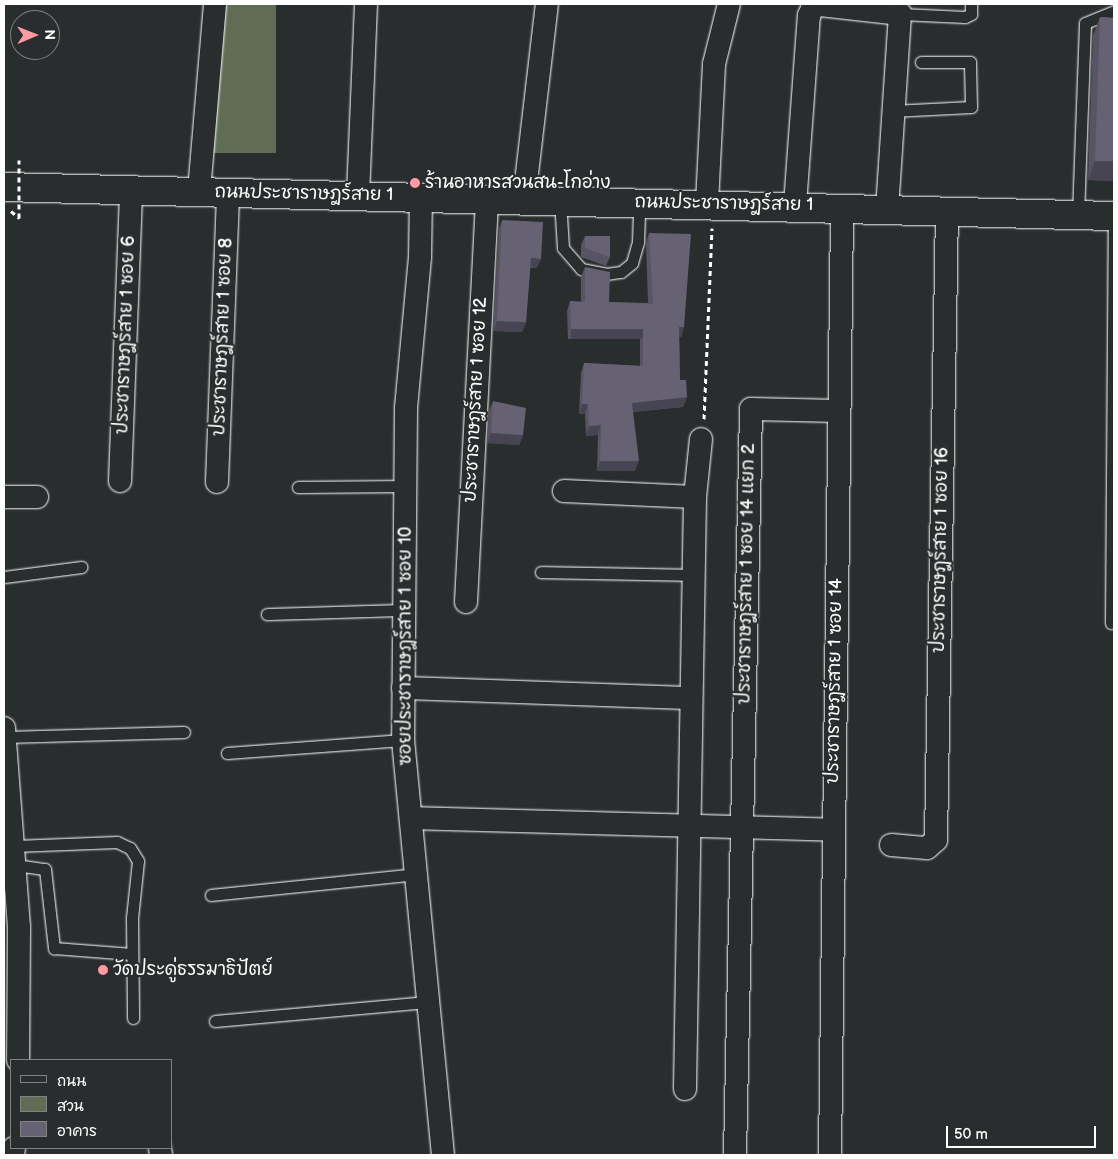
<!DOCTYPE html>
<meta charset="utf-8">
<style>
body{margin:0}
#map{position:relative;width:1118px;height:1159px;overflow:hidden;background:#2a2d2e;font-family:"Balsamiq Sans","Playpen Sans Thai",sans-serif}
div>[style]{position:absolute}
.green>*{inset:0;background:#606d54;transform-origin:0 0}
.path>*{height:3px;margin-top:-1.5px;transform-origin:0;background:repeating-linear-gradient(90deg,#fff 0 5px,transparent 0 9px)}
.roads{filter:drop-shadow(0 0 1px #fff) drop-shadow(0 0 1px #fff)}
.lane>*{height:11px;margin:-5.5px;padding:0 5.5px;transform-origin:5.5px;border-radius:5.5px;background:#2a2d2e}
.street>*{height:22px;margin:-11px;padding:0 11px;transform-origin:11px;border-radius:11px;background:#2a2d2e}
.secondary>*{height:28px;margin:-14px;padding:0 14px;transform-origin:14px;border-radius:14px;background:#2a2d2e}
.path-bridge>*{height:3px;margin-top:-1.5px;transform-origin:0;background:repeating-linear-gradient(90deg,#fff 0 5px,transparent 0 9px)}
.wall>*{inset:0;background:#585464}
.shaded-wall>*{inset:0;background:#474551;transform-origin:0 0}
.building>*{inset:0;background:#666274}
.dots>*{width:14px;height:14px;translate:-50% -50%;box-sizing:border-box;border:2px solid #2a2d2e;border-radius:50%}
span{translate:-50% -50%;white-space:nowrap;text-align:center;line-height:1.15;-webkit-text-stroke:4.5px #2a2d2e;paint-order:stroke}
.poi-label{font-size:18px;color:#fff}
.left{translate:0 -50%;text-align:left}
.street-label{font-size:18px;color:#fff}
.frame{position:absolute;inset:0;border:5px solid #fff;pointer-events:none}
.legend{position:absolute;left:10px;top:1059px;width:162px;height:90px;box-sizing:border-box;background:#2a2d2e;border:1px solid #7f8182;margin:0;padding:6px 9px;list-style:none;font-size:15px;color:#fff}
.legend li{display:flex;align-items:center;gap:10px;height:25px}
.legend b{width:25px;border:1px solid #7f8182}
.north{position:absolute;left:10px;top:10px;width:50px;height:50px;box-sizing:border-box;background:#2a2d2e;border:1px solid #7f8182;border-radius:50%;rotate:89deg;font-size:14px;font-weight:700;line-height:20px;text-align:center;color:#fff}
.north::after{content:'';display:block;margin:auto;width:18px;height:22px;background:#ff9aa2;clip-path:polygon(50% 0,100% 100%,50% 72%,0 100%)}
.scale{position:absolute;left:946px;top:1126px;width:150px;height:22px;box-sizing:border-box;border:2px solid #fff;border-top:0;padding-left:6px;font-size:15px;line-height:18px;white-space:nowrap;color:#fff;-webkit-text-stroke:4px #2a2d2e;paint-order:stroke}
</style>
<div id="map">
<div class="green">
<i style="left:206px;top:4px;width:70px;height:149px"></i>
</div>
<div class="path">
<i style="left:11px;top:211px;width:11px;rotate:41deg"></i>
<i style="left:704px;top:419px;width:191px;rotate:-87.6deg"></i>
</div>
<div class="roads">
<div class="lane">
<i style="left:900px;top:10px;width:4px;rotate:90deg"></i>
<i style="left:900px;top:14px;width:65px;rotate:2.6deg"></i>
<i style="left:965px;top:17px;width:7px;rotate:-27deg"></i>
<i style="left:971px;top:14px;width:10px;rotate:-90deg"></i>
<i style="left:892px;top:111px;width:79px;rotate:-2.9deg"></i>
<i style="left:971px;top:107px;width:45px;rotate:-91.3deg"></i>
<i style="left:970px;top:62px;width:49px;rotate:180deg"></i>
<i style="left:560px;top:200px;width:48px;rotate:86.4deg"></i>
<i style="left:563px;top:248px;width:28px;rotate:49deg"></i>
<i style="left:581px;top:269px;width:25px;rotate:11deg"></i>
<i style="left:606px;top:274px;width:15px;rotate:-8deg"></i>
<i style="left:621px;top:272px;width:14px;rotate:-39deg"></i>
<i style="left:632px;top:263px;width:22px;rotate:-74deg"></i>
<i style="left:638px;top:242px;width:38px;rotate:-88deg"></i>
<i style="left:1078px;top:215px;width:192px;rotate:-87.9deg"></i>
<i style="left:1085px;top:23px;width:31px;rotate:-22deg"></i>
<i style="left:298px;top:487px;width:109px;rotate:-0.5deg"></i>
<i style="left:541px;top:572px;width:152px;rotate:1.1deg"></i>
<i style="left:4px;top:577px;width:78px;rotate:-7.4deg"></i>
<i style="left:267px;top:614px;width:137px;rotate:-1.7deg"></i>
<i style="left:1111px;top:623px;width:407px;rotate:-89.6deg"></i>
<i style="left:5px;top:737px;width:179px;rotate:-1.6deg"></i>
<i style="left:227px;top:753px;width:176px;rotate:-4.2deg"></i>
<i style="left:14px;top:846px;width:103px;rotate:-2.2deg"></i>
<i style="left:117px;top:842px;width:14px;rotate:25deg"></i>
<i style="left:130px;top:848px;width:15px;rotate:58deg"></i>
<i style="left:138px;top:861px;width:57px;rotate:96deg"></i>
<i style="left:132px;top:918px;width:100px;rotate:89.4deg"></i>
<i style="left:15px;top:865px;width:30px;rotate:8deg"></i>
<i style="left:45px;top:869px;width:80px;rotate:83.5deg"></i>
<i style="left:54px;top:948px;width:78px;rotate:4.4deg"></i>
<i style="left:211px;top:895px;width:207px;rotate:-5.8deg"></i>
<i style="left:215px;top:1021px;width:216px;rotate:-5.1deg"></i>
</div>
<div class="street">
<i style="left:199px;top:191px;width:188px;rotate:-85.1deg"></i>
<i style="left:358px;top:195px;width:191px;rotate:-87.6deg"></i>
<i style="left:421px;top:196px;width:61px;rotate:90.9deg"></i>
<i style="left:420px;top:257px;width:153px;rotate:95.3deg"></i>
<i style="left:406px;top:409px;width:331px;rotate:90.5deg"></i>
<i style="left:403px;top:740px;width:417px;rotate:84.5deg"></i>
<i style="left:524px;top:199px;width:196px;rotate:-83.3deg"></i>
<i style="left:707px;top:203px;width:139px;rotate:-87.1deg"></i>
<i style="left:714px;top:64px;width:62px;rotate:-76deg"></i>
<i style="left:795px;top:205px;width:190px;rotate:-85.8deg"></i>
<i style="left:809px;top:16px;width:9px;rotate:-69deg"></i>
<i style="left:812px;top:8px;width:9px;rotate:-21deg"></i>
<i style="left:820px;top:5px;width:81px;rotate:6.4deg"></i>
<i style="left:900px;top:14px;width:195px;rotate:93.8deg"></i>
<i style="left:120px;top:481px;width:292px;rotate:-87.8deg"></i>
<i style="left:217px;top:482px;width:290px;rotate:-87.8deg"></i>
<i style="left:564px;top:491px;width:131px;rotate:2.6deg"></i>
<i style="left:4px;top:497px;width:33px"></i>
<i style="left:466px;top:602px;width:405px;rotate:-87deg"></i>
<i style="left:403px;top:688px;width:287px;rotate:2deg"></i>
<i style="left:4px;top:728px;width:200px;rotate:85.7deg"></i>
<i style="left:19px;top:927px;width:133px;rotate:90.4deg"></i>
<i style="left:411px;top:818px;width:422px;rotate:1.6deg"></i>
<i style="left:891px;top:845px;width:36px;rotate:5deg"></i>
<i style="left:927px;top:848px;width:12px;rotate:-42deg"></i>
<i style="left:936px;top:840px;width:630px;rotate:-89deg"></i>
<i style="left:685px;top:1089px;width:592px;rotate:-89.03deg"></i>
<i style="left:695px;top:497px;width:58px;rotate:-84.1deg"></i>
<i style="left:160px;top:1148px;width:7px;rotate:82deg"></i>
<i style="left:13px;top:1155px;width:7px;rotate:-82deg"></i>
<i style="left:735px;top:1155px;width:746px;rotate:-88.77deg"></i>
<i style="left:751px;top:409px;width:87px;rotate:1.3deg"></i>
<i style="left:830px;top:1155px;width:948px;rotate:-89.27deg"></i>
</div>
<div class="secondary">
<i style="left:4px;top:187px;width:1110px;rotate:1.5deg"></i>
</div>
</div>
<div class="path-bridge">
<i style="left:19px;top:218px;width:58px;rotate:-90deg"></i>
</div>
<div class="wall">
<i style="clip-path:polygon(1100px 17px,1114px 18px,1114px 181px,1088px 180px,1093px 36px)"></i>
<i style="clip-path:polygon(502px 220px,537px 268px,530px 268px,526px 322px,522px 332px,493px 331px,499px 229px)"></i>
<i style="clip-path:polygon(649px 233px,684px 327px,681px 337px,679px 337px,680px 380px,687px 397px,683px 407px,633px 412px,635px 471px,597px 471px,598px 435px,586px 436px,585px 414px,579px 414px,581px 373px,584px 363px,640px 366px,640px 339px,568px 339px,567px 311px,570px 301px,581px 302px,581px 277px,585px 267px,609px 302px,648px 303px,646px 243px)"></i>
<i style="clip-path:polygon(585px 236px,610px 257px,606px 266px,581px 257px,581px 245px)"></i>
<i style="clip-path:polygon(493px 401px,523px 435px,519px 445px,487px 443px,489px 411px)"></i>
</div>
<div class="shaded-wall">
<i style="left:1058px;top:4px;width:46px;height:1px"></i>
<i style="clip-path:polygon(1095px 161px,1114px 161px,1114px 181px,1088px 180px)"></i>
<i style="clip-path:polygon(531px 258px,541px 259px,537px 268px,528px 267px)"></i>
<i style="clip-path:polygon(497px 321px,526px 322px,522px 332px,493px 331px)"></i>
<i style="clip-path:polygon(679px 327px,684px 327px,681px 337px,676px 337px)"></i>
<i style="left:571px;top:329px;width:72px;height:10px"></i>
<i style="clip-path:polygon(687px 397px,683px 407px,628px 412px,632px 403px)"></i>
<i style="clip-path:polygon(582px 404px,588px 404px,585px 414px,579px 414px)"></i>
<i style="clip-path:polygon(601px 425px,598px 435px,586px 436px,589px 426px)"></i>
<i style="clip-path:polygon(491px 433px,523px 435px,519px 445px,487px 443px)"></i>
<i style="clip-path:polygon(600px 461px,639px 461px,635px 471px,597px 471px)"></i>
</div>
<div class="building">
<i style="clip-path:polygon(1100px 17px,1114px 18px,1114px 161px,1095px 161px)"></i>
<i style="clip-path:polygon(502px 220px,543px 222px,541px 259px,531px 258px,526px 322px,497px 321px)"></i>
<i style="clip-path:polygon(649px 233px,691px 234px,684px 327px,679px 327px,680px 380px,686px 380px,687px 397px,632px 403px,639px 461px,600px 461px,601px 425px,589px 426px,588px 404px,582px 404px,584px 363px,643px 366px,643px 329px,571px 329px,570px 301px,585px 302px,585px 267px,610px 272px,609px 302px,653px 304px)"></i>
<i style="clip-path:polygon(585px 236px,610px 236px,610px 257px,585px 248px)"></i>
<i style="clip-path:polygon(493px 401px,526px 408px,523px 435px,491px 433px)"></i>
</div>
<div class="dots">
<i style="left:415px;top:183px;background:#ff9aa2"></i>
<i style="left:103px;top:970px;background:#ff9aa2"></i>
</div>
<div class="poi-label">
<span class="left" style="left:425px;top:183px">ร้านอาหารสวนสน-โกอ่าง</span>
<span class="left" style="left:113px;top:970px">วัดประดู่ธรรมาธิปัตย์</span>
</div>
<div class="street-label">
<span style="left:304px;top:194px;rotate:1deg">ถนนประชาราษฎร์สาย 1</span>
<span style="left:724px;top:204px;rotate:1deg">ถนนประชาราษฎร์สาย 1</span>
<span style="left:126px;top:335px;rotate:-88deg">ประชาราษฎร์สาย 1 ซอย 6</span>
<span style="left:223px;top:337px;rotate:-88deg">ประชาราษฎร์สาย 1 ซอย 8</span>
<span style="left:476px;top:400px;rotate:-87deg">ประชาราษฎร์สาย 1 ซอย 12</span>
<span style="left:941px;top:550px;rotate:-89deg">ประชาราษฎร์สาย 1 ซอย 16</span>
<span style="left:747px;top:574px;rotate:-89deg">ประชาราษฎร์สาย 1 ซอย 14 แยก 2</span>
<span style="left:406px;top:646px;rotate:-90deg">ซอยประชาราษฎร์สาย 1 ซอย 10</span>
<span style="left:835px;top:681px;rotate:-89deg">ประชาราษฎร์สาย 1 ซอย 14</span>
</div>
<div class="frame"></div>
<ul class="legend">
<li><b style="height:6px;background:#2a2d2e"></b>ถนน</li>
<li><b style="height:14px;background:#606d54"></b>สวน</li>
<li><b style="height:14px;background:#666274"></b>อาคาร</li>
</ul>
<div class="north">N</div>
<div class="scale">50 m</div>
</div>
